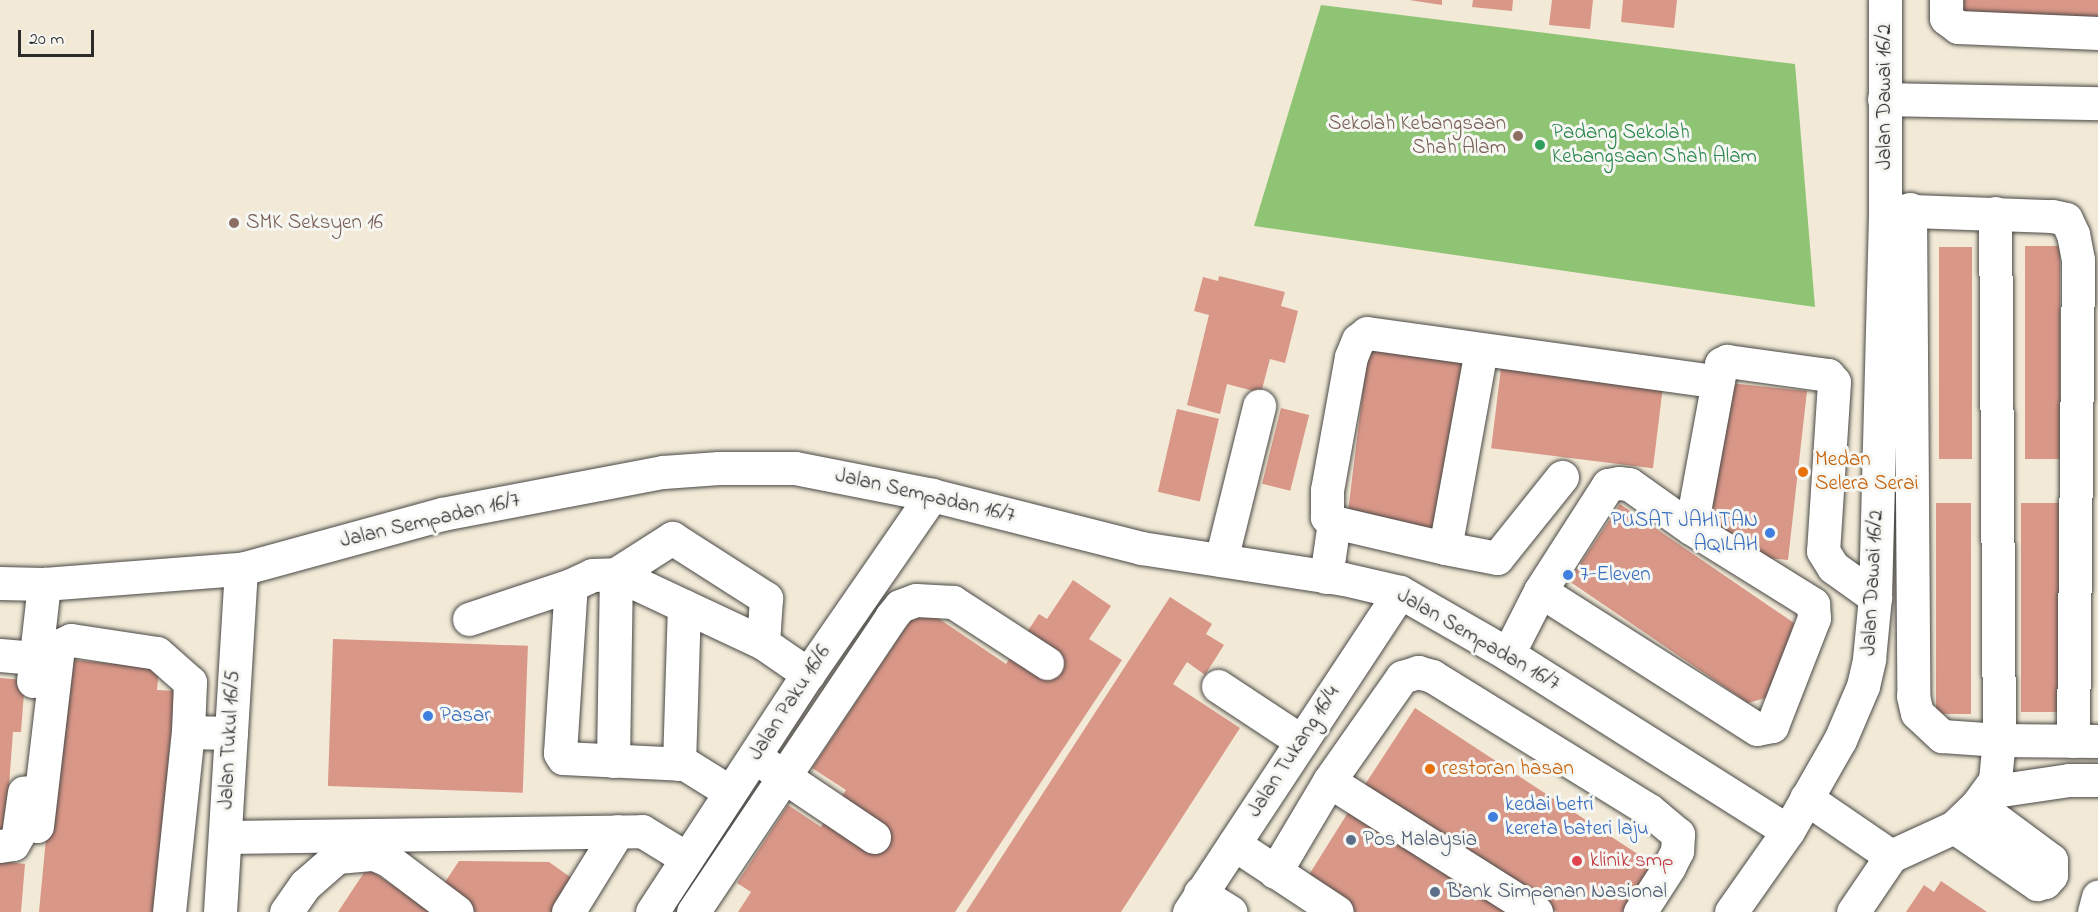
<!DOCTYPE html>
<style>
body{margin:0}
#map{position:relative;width:2098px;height:912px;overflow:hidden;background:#f2ead7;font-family:"Indie Flower",sans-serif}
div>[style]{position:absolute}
.green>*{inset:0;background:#8fc475}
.building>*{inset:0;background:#d99788;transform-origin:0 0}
.roads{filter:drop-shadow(0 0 2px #494845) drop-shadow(0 0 2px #494845)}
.minor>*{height:33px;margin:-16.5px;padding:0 16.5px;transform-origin:16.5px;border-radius:16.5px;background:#fff}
.dots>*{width:16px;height:16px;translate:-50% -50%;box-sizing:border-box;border:3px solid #f6f6f2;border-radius:50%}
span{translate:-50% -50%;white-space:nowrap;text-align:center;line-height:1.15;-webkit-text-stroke:6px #f6f6f2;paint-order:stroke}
.street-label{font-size:21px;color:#2b2b2b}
.education-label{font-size:21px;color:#785e54}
.right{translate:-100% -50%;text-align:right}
.left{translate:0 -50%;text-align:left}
.leisure-label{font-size:21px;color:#27864d}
.food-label{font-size:21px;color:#c56008}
.shop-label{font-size:21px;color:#366cbe}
.service-label{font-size:21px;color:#4e5e75}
.health-label{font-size:21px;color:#be3a42}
.scale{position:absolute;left:18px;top:30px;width:76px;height:27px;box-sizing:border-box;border:3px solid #2b2b2b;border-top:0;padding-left:8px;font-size:18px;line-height:21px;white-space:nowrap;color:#2b2b2b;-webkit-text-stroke:4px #f6f6f2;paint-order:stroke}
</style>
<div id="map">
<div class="green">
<i style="clip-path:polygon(1321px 5px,1795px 64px,1815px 307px,1254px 226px)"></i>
</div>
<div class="building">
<i style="clip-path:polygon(1409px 0,1442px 0,1442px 5px)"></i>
<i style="clip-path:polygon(1473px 0,1513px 0,1512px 11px,1472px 7px)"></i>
<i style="clip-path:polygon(1552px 0,1593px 0,1590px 29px,1549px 25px)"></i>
<i style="clip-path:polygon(1623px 0,1677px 0,1674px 28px,1621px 22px)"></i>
<i style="left:1964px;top:0;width:134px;height:18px"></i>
<i style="left:2025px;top:246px;width:35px;height:213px"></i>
<i style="left:1939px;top:247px;width:33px;height:212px"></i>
<i style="clip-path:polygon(1219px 276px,1285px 292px,1281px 306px,1298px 311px,1285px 363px,1270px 359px,1261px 393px,1227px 384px,1220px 414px,1187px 405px,1209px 315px,1194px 311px,1203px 277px,1218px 281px)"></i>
<i style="left:1368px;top:349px;width:95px;height:176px;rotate:7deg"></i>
<i style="left:1502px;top:360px;width:163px;height:89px;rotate:7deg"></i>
<i style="clip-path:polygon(1719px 382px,1807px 391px,1788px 560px,1768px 558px,1720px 528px,1721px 518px,1703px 517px)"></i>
<i style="left:1281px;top:408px;width:29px;height:78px;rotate:14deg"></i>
<i style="left:1177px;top:409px;width:43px;height:85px;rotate:13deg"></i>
<i style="left:1936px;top:503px;width:35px;height:211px"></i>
<i style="left:2021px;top:503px;width:38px;height:209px"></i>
<i style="clip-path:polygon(1620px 504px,1794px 623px,1772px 696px,1748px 703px,1569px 581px)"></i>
<i style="clip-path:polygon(1073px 580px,1111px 606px,1089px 639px,1122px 660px,955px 912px,738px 912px,751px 892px,737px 883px,788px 805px,821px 827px,846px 790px,812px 768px,920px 606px,1006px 664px,1039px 614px,1047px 619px)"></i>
<i style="clip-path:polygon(1170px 597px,1212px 624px,1206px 634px,1224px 645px,1205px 675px,1187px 662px,1173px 684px,1240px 728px,1121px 912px,966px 912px)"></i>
<i style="left:333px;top:639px;width:195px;height:147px;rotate:2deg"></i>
<i style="clip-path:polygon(63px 659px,159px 668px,157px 690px,175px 691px,155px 912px,39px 912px)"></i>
<i style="clip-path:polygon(0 678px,25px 680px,21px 732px,13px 732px,5px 839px,0 839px)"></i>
<i style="clip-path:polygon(1415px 708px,1653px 864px,1622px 912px,1557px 912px,1364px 786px)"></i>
<i style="clip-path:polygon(1352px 806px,1516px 912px,1342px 912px,1302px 886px)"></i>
<i style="clip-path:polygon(0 861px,25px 864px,21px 912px,0 912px)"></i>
<i style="clip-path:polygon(459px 861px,549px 862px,583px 886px,565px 912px,463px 912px,437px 894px)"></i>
<i style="clip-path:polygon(367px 868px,433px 912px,338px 912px)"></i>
<i style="clip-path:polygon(1941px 881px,1987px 912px,1906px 912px,1924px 885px,1934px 892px)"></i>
</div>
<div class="roads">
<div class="minor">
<i style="left:1946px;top:0;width:18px;rotate:90deg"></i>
<i style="left:1946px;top:18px;width:15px;rotate:37deg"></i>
<i style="left:1958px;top:27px;width:140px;rotate:2.5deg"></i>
<i style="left:1884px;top:99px;width:214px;rotate:1.1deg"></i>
<i style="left:1910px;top:209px;width:487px;rotate:89.6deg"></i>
<i style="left:1913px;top:696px;width:17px;rotate:77deg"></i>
<i style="left:1917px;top:713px;width:34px;rotate:43deg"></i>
<i style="left:1942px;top:736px;width:57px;rotate:4deg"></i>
<i style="left:1999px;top:740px;width:99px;rotate:0.6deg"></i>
<i style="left:1885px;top:210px;width:167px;rotate:2.1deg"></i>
<i style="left:2052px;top:216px;width:14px;rotate:12deg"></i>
<i style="left:2066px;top:219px;width:17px;rotate:65deg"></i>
<i style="left:2073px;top:234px;width:26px;rotate:79deg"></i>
<i style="left:2078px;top:260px;width:481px;rotate:90.6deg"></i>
<i style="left:1481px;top:350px;width:201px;rotate:100.3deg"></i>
<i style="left:1445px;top:548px;width:53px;rotate:10.9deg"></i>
<i style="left:1497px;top:558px;width:104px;rotate:-51.3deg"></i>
<i style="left:1691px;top:528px;width:167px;rotate:-79.6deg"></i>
<i style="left:1721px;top:364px;width:7px;rotate:-27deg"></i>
<i style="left:1727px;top:361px;width:102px;rotate:7.9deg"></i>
<i style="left:1828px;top:375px;width:9px;rotate:49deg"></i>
<i style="left:1834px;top:382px;width:169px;rotate:93.7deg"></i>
<i style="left:1823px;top:551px;width:19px;rotate:58deg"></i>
<i style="left:1833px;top:567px;width:52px;rotate:35.5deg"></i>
<i style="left:1445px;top:548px;width:114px;rotate:-166.8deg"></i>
<i style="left:1334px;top:522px;width:9px;rotate:-144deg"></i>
<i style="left:1327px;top:517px;width:27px;rotate:-90deg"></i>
<i style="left:1327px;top:490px;width:135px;rotate:-79.8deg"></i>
<i style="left:1351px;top:357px;width:18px;rotate:-68deg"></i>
<i style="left:1358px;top:340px;width:11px;rotate:-38deg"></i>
<i style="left:1367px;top:333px;width:354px;rotate:7.9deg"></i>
<i style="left:1221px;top:560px;width:159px;rotate:-76.1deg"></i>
<i style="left:1326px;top:577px;width:56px;rotate:-81.7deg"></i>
<i style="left:0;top:583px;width:44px;rotate:1.3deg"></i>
<i style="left:44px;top:584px;width:198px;rotate:-4.4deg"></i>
<i style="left:241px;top:569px;width:208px;rotate:-15.3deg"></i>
<i style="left:442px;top:514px;width:225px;rotate:-10.8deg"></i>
<i style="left:663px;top:472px;width:56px;rotate:-4.1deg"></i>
<i style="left:719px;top:468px;width:76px"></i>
<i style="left:795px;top:468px;width:140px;rotate:11.1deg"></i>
<i style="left:932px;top:495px;width:216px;rotate:14.2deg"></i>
<i style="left:1141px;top:548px;width:205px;rotate:8.7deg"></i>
<i style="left:1344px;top:579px;width:57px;rotate:13.1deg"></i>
<i style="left:1400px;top:592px;width:125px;rotate:29.9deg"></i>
<i style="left:1508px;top:654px;width:331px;rotate:32.3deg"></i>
<i style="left:469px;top:619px;width:108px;rotate:-18.4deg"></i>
<i style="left:1508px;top:654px;width:71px;rotate:-63.1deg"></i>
<i style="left:1540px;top:591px;width:126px;rotate:-57.3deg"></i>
<i style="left:1608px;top:485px;width:11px;rotate:-10deg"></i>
<i style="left:1619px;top:483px;width:10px;rotate:6deg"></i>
<i style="left:1629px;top:484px;width:76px;rotate:35.4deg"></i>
<i style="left:1691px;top:528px;width:144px;rotate:31.9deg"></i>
<i style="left:1813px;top:604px;width:14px;rotate:86deg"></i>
<i style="left:1814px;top:618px;width:116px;rotate:111.3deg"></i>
<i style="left:1772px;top:726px;width:15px;rotate:169deg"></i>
<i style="left:1757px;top:729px;width:257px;rotate:-147.5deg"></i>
<i style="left:0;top:655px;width:35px;rotate:5deg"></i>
<i style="left:33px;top:681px;width:98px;rotate:-83.5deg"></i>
<i style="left:1218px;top:686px;width:100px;rotate:33.5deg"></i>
<i style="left:613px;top:761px;width:187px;rotate:-89.1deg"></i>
<i style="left:616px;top:574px;width:67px;rotate:-32.7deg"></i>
<i style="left:672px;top:538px;width:112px;rotate:32.6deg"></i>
<i style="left:766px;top:598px;width:45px;rotate:93.8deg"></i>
<i style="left:679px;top:764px;width:158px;rotate:-88.2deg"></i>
<i style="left:767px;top:765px;width:129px;rotate:33.9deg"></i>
<i style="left:1329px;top:781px;width:245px;rotate:32.3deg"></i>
<i style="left:730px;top:792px;width:53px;rotate:-148.1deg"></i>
<i style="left:685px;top:764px;width:122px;rotate:-177.2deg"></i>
<i style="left:563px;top:758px;width:6px;rotate:-121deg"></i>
<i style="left:560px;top:753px;width:168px;rotate:-86.3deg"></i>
<i style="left:571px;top:585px;width:23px;rotate:-25deg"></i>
<i style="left:592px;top:575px;width:24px;rotate:-2deg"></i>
<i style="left:616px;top:574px;width:162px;rotate:25.1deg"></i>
<i style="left:763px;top:643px;width:55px;rotate:34.6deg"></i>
<i style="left:1988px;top:792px;width:82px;rotate:-8.4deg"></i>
<i style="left:2069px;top:780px;width:29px"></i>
<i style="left:1806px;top:798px;width:103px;rotate:34.3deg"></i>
<i style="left:37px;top:826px;width:181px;rotate:-83.3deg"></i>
<i style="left:58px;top:646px;width:14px;rotate:-25deg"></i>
<i style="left:71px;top:640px;width:87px;rotate:8.6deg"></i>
<i style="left:157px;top:653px;width:44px;rotate:41.3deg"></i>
<i style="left:190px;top:682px;width:50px;rotate:92.3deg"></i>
<i style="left:188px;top:732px;width:43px;rotate:1.3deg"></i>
<i style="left:1954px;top:827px;width:101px;rotate:34.5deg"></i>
<i style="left:2037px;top:884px;width:8px;rotate:-14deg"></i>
<i style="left:2045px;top:882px;width:9px;rotate:-49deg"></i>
<i style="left:2051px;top:875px;width:15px;rotate:-90deg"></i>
<i style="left:2051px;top:860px;width:92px;rotate:-143.4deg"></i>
<i style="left:225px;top:837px;width:417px;rotate:-0.8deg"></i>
<i style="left:642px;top:831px;width:52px;rotate:31.5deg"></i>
<i style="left:1234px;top:844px;width:123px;rotate:33.4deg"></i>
<i style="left:0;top:846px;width:13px;rotate:-9deg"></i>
<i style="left:13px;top:844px;width:10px;rotate:-61deg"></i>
<i style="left:18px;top:835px;width:43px;rotate:-82.1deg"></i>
<i style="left:1275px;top:872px;width:106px;rotate:-59.3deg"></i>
<i style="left:1329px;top:781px;width:127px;rotate:-54.9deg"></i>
<i style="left:1402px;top:677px;width:17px;rotate:-17deg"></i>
<i style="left:1418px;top:672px;width:15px;rotate:16deg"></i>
<i style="left:1432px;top:676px;width:255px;rotate:31.7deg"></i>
<i style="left:1649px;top:810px;width:38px;rotate:40deg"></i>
<i style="left:1678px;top:834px;width:17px;rotate:93deg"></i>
<i style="left:1677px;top:851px;width:18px;rotate:117deg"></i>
<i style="left:1669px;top:867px;width:54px;rotate:122.8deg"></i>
<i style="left:1200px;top:893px;width:36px;rotate:32deg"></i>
<i style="left:169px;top:912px;width:181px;rotate:-84deg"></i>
<i style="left:220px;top:912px;width:344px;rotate:-86.5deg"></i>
<i style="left:286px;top:912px;width:33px;rotate:-55deg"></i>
<i style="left:305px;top:885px;width:43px;rotate:-41.2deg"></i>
<i style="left:337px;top:857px;width:37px;rotate:-5deg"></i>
<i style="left:374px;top:854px;width:15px;rotate:23deg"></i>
<i style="left:388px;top:860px;width:86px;rotate:37deg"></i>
<i style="left:568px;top:912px;width:95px;rotate:-58.3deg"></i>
<i style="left:652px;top:912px;width:285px;rotate:-56.8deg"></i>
<i style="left:808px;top:674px;width:218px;rotate:-55.3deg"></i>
<i style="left:693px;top:912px;width:355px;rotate:-56.1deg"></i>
<i style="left:891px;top:617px;width:14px;rotate:-51deg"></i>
<i style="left:900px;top:606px;width:17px;rotate:-21deg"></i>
<i style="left:916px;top:600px;width:37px;rotate:3deg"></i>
<i style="left:953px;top:602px;width:112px;rotate:33deg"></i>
<i style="left:1189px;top:912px;width:383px;rotate:-56.6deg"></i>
<i style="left:1731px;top:912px;width:99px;rotate:-54.9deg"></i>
<i style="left:1788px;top:831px;width:105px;rotate:-60.3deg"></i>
<i style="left:1840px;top:740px;width:59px;rotate:-66.9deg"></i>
<i style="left:1863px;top:686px;width:28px;rotate:-77deg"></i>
<i style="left:1869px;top:659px;width:62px;rotate:-84.5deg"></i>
<i style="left:1875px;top:597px;width:387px;rotate:-88.5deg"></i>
<i style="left:1885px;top:210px;width:210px;rotate:-90deg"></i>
<i style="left:1853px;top:912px;width:68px;rotate:-55.8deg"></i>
<i style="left:1891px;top:856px;width:69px;rotate:-24.7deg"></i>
<i style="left:1954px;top:827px;width:32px;rotate:-44deg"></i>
<i style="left:1977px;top:805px;width:31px;rotate:-54deg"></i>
<i style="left:1995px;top:780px;width:40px;rotate:-84.3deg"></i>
<i style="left:1999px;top:740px;width:527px;rotate:-90.43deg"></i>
<i style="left:2094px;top:912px;width:16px;rotate:-75deg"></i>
</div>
</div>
<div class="dots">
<i style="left:1518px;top:136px;background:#8d6e63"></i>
<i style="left:1540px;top:145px;background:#2e9e5b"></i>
<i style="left:234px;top:223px;background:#8d6e63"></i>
<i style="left:1803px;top:472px;background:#e8710a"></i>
<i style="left:1770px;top:533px;background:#3f7fe0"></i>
<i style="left:1568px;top:575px;background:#3f7fe0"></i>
<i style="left:428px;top:716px;background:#3f7fe0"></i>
<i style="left:1430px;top:769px;background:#e8710a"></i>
<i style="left:1493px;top:817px;background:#3f7fe0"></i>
<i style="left:1351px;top:840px;background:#5c6f8a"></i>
<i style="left:1577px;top:861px;background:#e0444e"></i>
<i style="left:1435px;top:892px;background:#5c6f8a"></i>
</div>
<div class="street-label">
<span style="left:1885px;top:97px;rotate:-90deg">Jalan Dawai 16/2</span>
<span style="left:925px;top:496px;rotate:13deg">Jalan Sempadan 16/7</span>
<span style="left:430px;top:521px;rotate:-13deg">Jalan Sempadan 16/7</span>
<span style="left:1873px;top:583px;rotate:-87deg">Jalan Dawai 16/2</span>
<span style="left:1478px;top:640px;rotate:30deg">Jalan Sempadan 16/7</span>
<span style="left:790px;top:703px;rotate:-57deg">Jalan Paku 16/6</span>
<span style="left:230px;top:740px;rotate:-87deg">Jalan Tukul 16/5</span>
<span style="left:1294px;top:752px;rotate:-57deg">Jalan Tukang 16/4</span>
</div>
<div class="education-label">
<span class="right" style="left:1506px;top:136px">Sekolah Kebangsaan<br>Shah Alam</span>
<span class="left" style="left:246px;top:223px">SMK Seksyen 16</span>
</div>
<div class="leisure-label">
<span class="left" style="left:1552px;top:145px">Padang Sekolah<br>Kebangsaan Shah Alam</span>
</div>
<div class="food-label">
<span class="left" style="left:1815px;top:472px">Medan<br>Selera Serai</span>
<span class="left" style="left:1442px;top:769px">restoran hasan</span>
</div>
<div class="shop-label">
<span class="right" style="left:1758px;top:533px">PUSAT JAHITAN<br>AQILAH</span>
<span class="left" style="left:1580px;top:575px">7-Eleven</span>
<span class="left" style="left:440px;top:716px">Pasar</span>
<span class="left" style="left:1505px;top:817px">kedai betri<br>kereta bateri laju</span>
</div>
<div class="service-label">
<span class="left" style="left:1363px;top:840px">Pos Malaysia</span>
<span class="left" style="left:1447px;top:892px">Bank Simpanan Nasional</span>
</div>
<div class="health-label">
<span class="left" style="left:1590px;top:861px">klinik smp</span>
</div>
<div class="scale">20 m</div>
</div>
